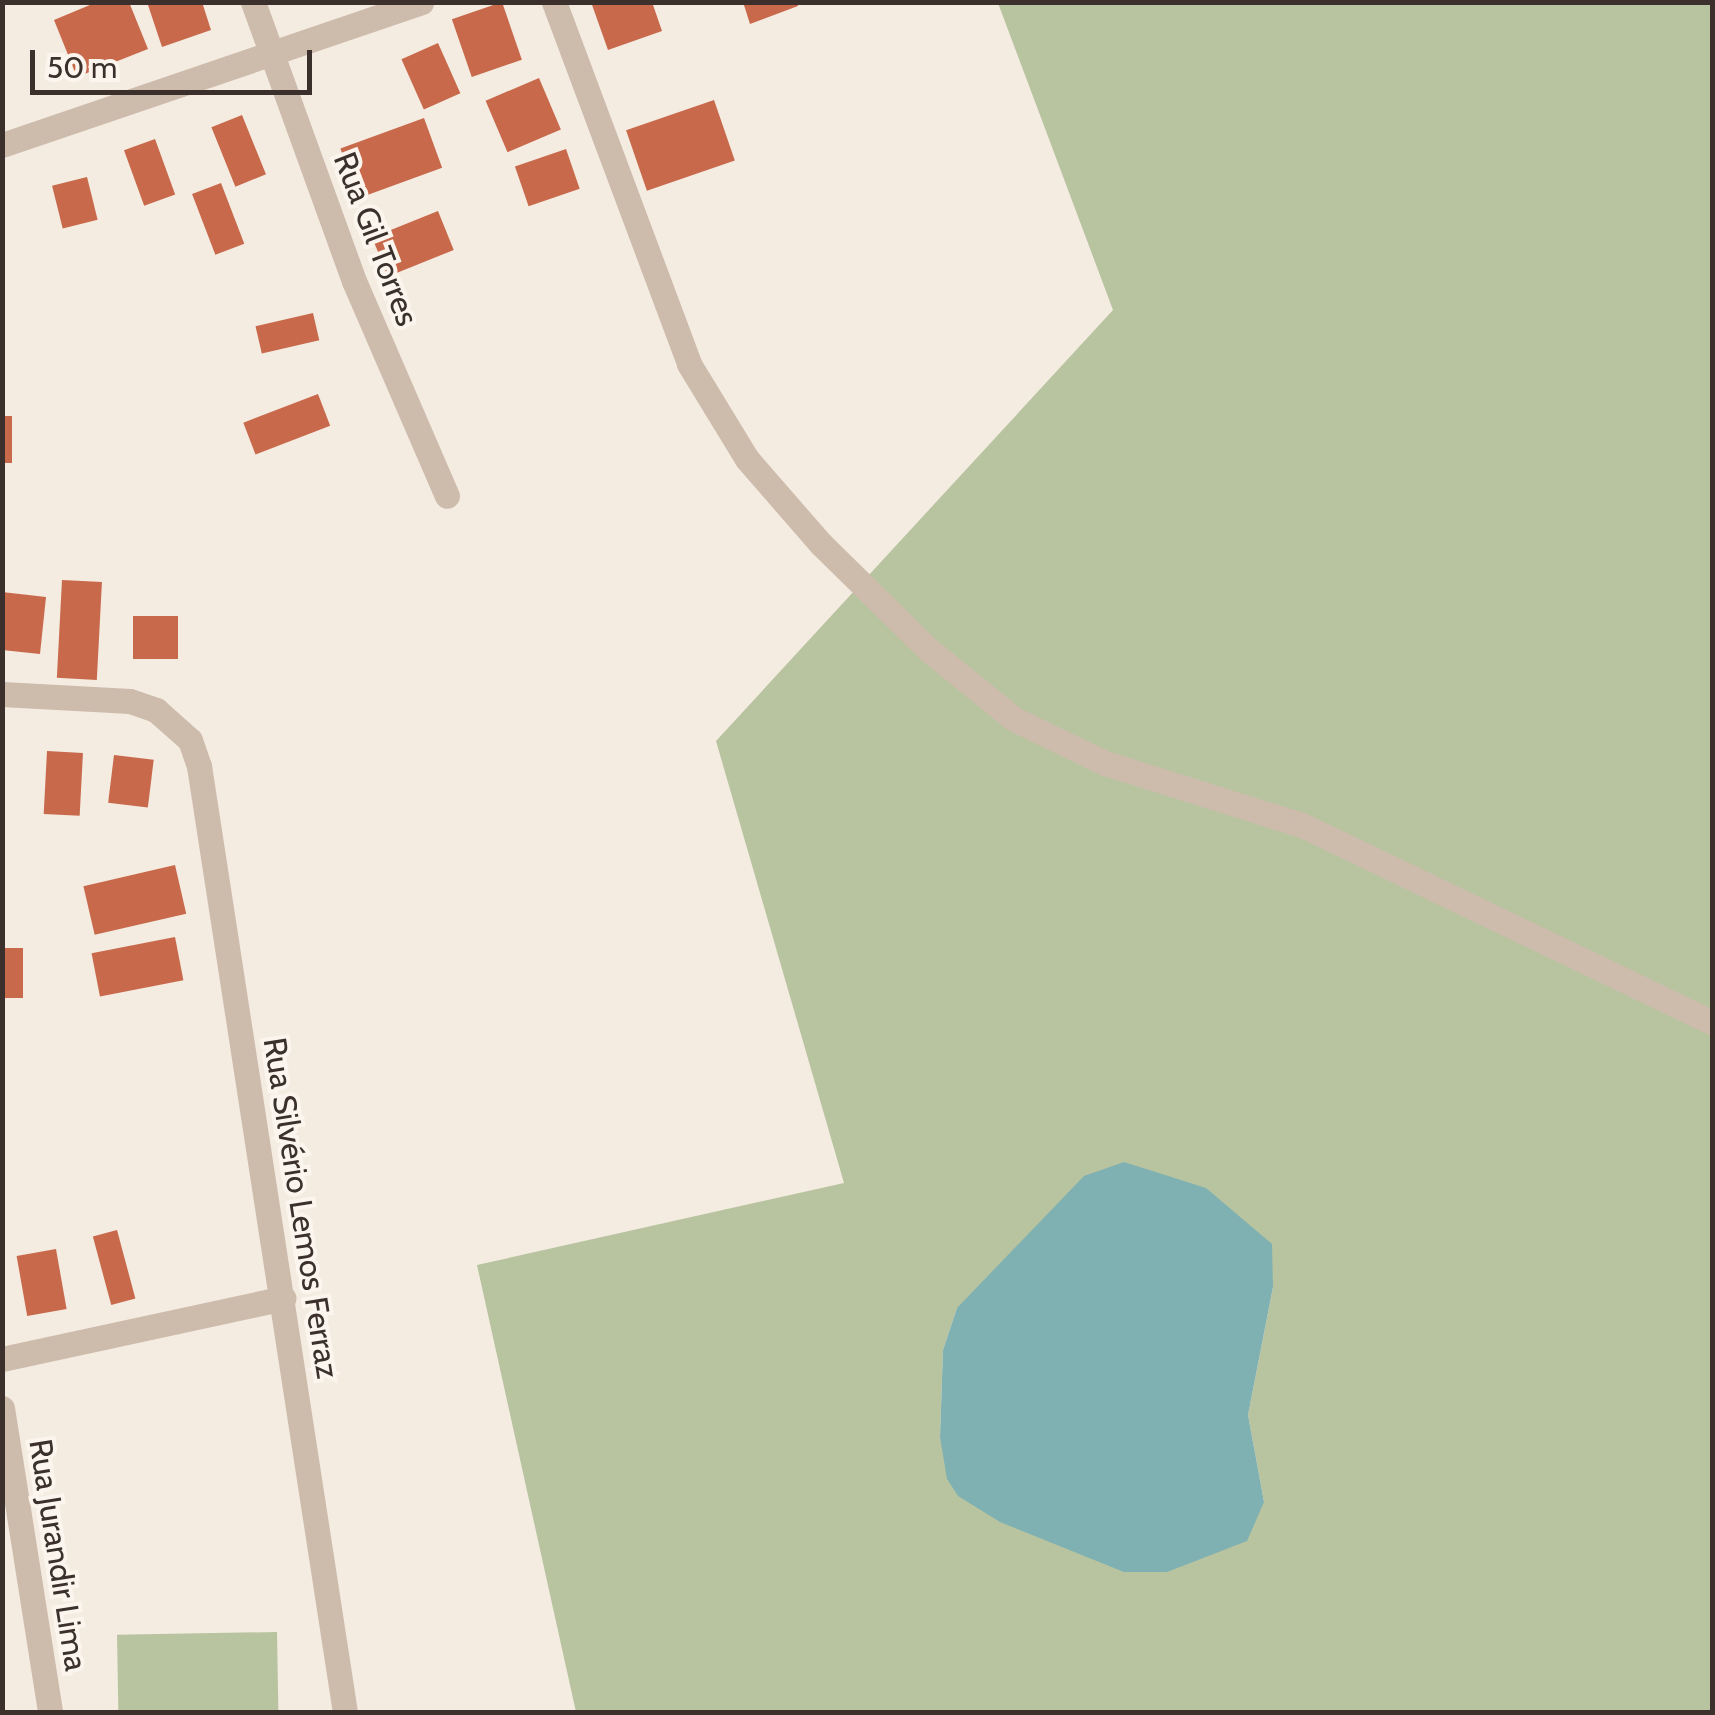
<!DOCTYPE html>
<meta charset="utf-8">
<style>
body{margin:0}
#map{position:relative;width:1715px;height:1715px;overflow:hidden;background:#f4ebe1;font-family:Cabin,sans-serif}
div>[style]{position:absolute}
.green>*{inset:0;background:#b8c4a0;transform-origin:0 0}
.water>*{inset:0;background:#7fb0b2}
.building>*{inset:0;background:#c8694b;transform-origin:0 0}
.minor>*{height:25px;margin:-12.5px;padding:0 12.5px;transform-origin:12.5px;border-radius:12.5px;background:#cdbbac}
span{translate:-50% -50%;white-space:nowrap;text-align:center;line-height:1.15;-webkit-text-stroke:8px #fbf5ee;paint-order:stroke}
.street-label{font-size:32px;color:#3b302b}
.frame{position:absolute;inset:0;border:5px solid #3b302b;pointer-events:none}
.scale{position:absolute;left:30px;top:50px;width:282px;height:45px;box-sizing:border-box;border:5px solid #3b302b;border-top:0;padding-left:12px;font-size:30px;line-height:35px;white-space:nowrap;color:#3b302b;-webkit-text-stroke:8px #fbf5ee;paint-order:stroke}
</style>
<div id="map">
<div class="green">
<i style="clip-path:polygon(evenodd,998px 3px,1712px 3px,1712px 1712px,576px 1712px,477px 1265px,844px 1183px,716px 741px,1113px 310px,998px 3px,1273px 1287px,1248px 1415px,1264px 1502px,940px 1437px,943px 1350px,957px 1308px,1273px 1287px)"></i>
<i style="left:277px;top:1632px;width:80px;height:160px;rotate:89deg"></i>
</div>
<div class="water">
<i style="clip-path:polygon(1124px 1162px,1206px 1188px,1272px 1244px,1273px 1287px,1248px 1415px,1264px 1502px,1247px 1541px,1167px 1572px,1124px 1572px,1000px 1522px,958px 1496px,947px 1479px,940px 1437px,943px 1350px,957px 1308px,1084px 1176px)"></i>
</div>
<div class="building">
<i style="clip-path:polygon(97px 2px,129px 2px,148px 49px,77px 77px,54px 20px)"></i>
<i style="clip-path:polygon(147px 2px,202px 2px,211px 30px,162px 47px)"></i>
<i style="left:502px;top:2px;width:61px;height:53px;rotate:71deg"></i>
<i style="clip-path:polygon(591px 2px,652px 2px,662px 31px,608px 50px)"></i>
<i style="clip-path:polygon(743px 2px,797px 2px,798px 6px,750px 24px)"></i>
<i style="left:438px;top:43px;width:55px;height:40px;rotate:66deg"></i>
<i style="left:539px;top:78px;width:56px;height:58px;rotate:67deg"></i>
<i style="left:714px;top:100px;width:64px;height:93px;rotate:71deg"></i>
<i style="left:242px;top:115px;width:64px;height:33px;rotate:68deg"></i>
<i style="left:424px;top:118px;width:53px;height:89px;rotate:70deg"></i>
<i style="left:155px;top:139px;width:59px;height:33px;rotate:70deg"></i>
<i style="left:566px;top:149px;width:42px;height:54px;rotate:71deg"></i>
<i style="left:87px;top:177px;width:44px;height:36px;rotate:76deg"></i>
<i style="left:221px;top:183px;width:65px;height:31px;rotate:69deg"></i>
<i style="left:438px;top:211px;width:42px;height:71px;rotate:68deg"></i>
<i style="left:313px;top:313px;width:28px;height:59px;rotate:77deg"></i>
<i style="left:318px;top:394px;width:34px;height:80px;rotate:69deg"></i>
<i style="left:2px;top:416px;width:10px;height:47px"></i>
<i style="left:62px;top:580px;width:40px;height:98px;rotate:3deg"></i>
<i style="clip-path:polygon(2px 592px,46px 597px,40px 654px,2px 650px)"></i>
<i style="left:133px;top:616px;width:45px;height:43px"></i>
<i style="left:47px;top:751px;width:36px;height:63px;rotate:3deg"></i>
<i style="left:114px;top:755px;width:40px;height:48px;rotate:7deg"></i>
<i style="left:175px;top:865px;width:50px;height:94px;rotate:77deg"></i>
<i style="left:175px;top:937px;width:44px;height:85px;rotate:79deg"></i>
<i style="left:2px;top:948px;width:21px;height:50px"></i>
<i style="left:117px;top:1230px;width:71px;height:25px;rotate:75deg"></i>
<i style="left:56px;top:1249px;width:61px;height:40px;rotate:80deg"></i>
</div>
<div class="minor">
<i style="left:253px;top:2px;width:297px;rotate:70.1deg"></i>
<i style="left:354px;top:281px;width:234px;rotate:66.6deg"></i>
<i style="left:554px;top:2px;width:386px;rotate:69.5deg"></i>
<i style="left:689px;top:364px;width:111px;rotate:58.6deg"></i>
<i style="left:747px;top:459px;width:113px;rotate:49deg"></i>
<i style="left:821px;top:544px;width:151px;rotate:44.5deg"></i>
<i style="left:929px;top:650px;width:109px;rotate:39.1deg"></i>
<i style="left:1014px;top:719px;width:101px;rotate:25.8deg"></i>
<i style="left:1105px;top:763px;width:207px;rotate:17.5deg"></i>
<i style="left:1302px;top:825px;width:455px;rotate:25.7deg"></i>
<i style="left:2px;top:145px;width:443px;rotate:-18.8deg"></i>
<i style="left:2px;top:694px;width:128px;rotate:3.1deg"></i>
<i style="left:130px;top:701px;width:28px;rotate:19deg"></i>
<i style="left:156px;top:710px;width:45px;rotate:41.4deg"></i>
<i style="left:190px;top:740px;width:28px;rotate:71deg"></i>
<i style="left:199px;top:766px;width:957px;rotate:81.23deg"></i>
<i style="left:2px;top:1359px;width:288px;rotate:-12.2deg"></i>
<i style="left:2px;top:1408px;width:308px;rotate:81deg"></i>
</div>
<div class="street-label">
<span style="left:376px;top:239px;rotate:69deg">Rua Gil Torres</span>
<span style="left:301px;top:1208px;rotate:81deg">Rua Silvério Lemos Ferraz</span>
<span style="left:58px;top:1555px;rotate:81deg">Rua Jurandir Lima</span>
</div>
<div class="frame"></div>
<div class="scale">50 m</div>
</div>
